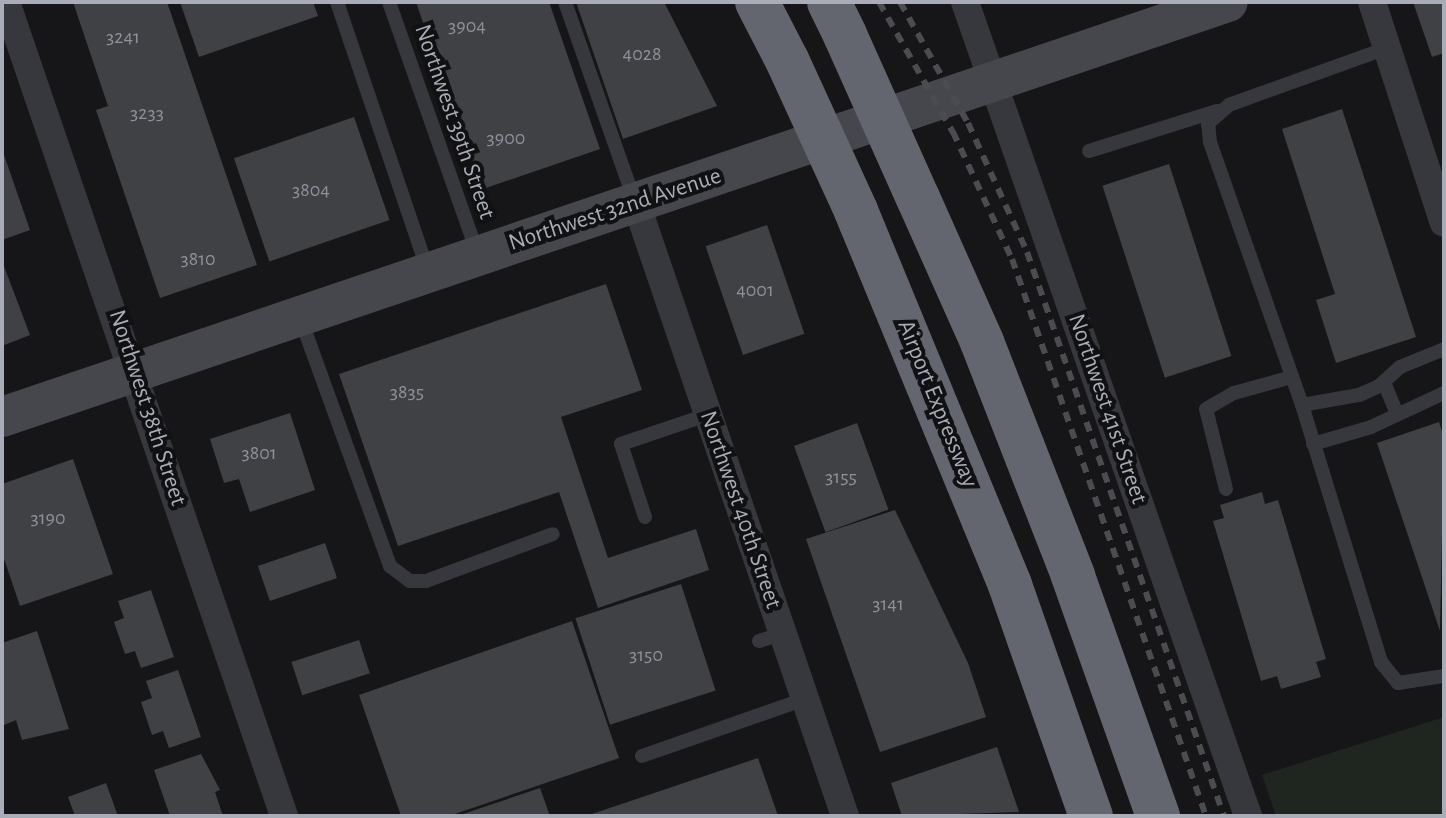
<!DOCTYPE html>
<style>
body{margin:0}
#map{position:relative;width:1446px;height:818px;overflow:hidden;background:#161618;font-family:"Alegreya Sans",sans-serif}
div>[style]{position:absolute}
.green>*{inset:0;background:#1e261f}
.building>*{inset:0;background:#404145;transform-origin:0 0}
.service>*{height:14px;margin:-7px;padding:0 7px;transform-origin:7px;border-radius:7px;background:#37383d}
.minor>*{height:28px;margin:-14px;padding:0 14px;transform-origin:14px;border-radius:14px;background:#37383d}
.secondary>*{height:40px;margin:-20px;padding:0 20px;transform-origin:20px;border-radius:20px;background:#45474d}
.motorway>*{height:44px;margin:-22px;padding:0 22px;transform-origin:22px;border-radius:22px;background:#63666e}
.rail>*{height:6px;margin-top:-3px;transform-origin:0;background:repeating-linear-gradient(90deg,#4a4c52 0 10px,transparent 0 18px)}
.motorway-bridge>*{height:44px;margin:-22px;padding:0 22px;transform-origin:22px;border-radius:22px;background:#63666e}
span{translate:-50% -50%;white-space:nowrap;text-align:center;line-height:1.15;-webkit-text-stroke:8px #111113;paint-order:stroke}
.number-label{font-size:20px;color:#8e929b}
.number-label span{-webkit-text-stroke-width:0}
.street-label{font-size:24px;color:#a8adb8}
.frame{position:absolute;inset:0;border:4px solid #a8adb8;pointer-events:none}
</style>
<div id="map">
<div class="green">
<i style="clip-path:polygon(1444px 717px,1444px 816px,1276px 816px,1262px 775px)"></i>
</div>
<div class="building">
<i style="clip-path:polygon(73px 2px,167px 2px,257px 265px,160px 298px,96px 110px,108px 106px)"></i>
<i style="clip-path:polygon(180px 2px,313px 2px,318px 16px,199px 57px)"></i>
<i style="clip-path:polygon(416px 2px,549px 2px,600px 149px,480px 190px)"></i>
<i style="clip-path:polygon(576px 2px,664px 2px,717px 106px,623px 139px)"></i>
<i style="clip-path:polygon(1413px 2px,1444px 2px,1444px 53px,1432px 57px)"></i>
<i style="clip-path:polygon(1342px 109px,1416px 337px,1336px 363px,1316px 300px,1335px 294px,1282px 129px)"></i>
<i style="left:354px;top:117px;width:109px;height:127px;rotate:71deg"></i>
<i style="clip-path:polygon(2px 149px,30px 230px,2px 240px)"></i>
<i style="left:1169px;top:164px;width:202px;height:70px;rotate:72deg"></i>
<i style="left:767px;top:225px;width:115px;height:65px;rotate:71deg"></i>
<i style="clip-path:polygon(2px 261px,30px 335px,2px 346px)"></i>
<i style="clip-path:polygon(606px 284px,642px 390px,561px 417px,608px 558px,696px 529px,709px 570px,598px 608px,559px 492px,398px 546px,339px 374px)"></i>
<i style="clip-path:polygon(290px 413px,315px 490px,250px 512px,239px 479px,224px 483px,210px 439px)"></i>
<i style="clip-path:polygon(1439px 422px,1444px 437px,1440px 631px,1377px 443px)"></i>
<i style="left:857px;top:423px;width:92px;height:67px;rotate:70deg"></i>
<i style="clip-path:polygon(73px 459px,113px 574px,20px 606px,2px 553px,2px 484px)"></i>
<i style="clip-path:polygon(1262px 492px,1265px 504px,1278px 500px,1326px 659px,1316px 662px,1321px 677px,1281px 689px,1277px 676px,1261px 681px,1213px 521px,1224px 518px,1220px 505px)"></i>
<i style="clip-path:polygon(895px 510px,968px 663px,986px 717px,880px 752px,806px 539px)"></i>
<i style="left:325px;top:543px;width:37px;height:71px;rotate:71deg"></i>
<i style="left:681px;top:584px;width:112px;height:111px;rotate:72deg"></i>
<i style="clip-path:polygon(151px 590px,174px 657px,141px 668px,135px 651px,125px 654px,114px 622px,124px 618px,118px 601px)"></i>
<i style="clip-path:polygon(572px 621px,619px 758px,449px 816px,401px 816px,359px 695px)"></i>
<i style="clip-path:polygon(37px 631px,69px 729px,22px 740px,16px 720px,2px 726px,2px 643px)"></i>
<i style="left:359px;top:640px;width:35px;height:71px;rotate:72deg"></i>
<i style="clip-path:polygon(178px 670px,201px 737px,169px 748px,163px 731px,152px 735px,141px 702px,152px 698px,146px 681px)"></i>
<i style="clip-path:polygon(997px 747px,1019px 812px,902px 816px,891px 783px)"></i>
<i style="clip-path:polygon(201px 754px,220px 790px,215px 792px,223px 816px,170px 816px,154px 770px)"></i>
<i style="clip-path:polygon(758px 758px,778px 816px,589px 816px,589px 815px)"></i>
<i style="clip-path:polygon(106px 783px,118px 816px,75px 816px,68px 797px)"></i>
<i style="clip-path:polygon(540px 788px,550px 816px,460px 816px,460px 815px)"></i>
</div>
<div class="service">
<i style="left:337px;top:2px;width:284px;rotate:71.3deg"></i>
<i style="left:389px;top:2px;width:265px;rotate:70.6deg"></i>
<i style="left:565px;top:2px;width:209px;rotate:70.7deg"></i>
<i style="left:1387px;top:48px;width:168px;rotate:160.2deg"></i>
<i style="left:1229px;top:105px;width:28px;rotate:139deg"></i>
<i style="left:1208px;top:123px;width:19px;rotate:84deg"></i>
<i style="left:1210px;top:142px;width:279px;rotate:70.7deg"></i>
<i style="left:1302px;top:405px;width:269px;rotate:72.9deg"></i>
<i style="left:1381px;top:662px;width:27px;rotate:51deg"></i>
<i style="left:1398px;top:683px;width:47px;rotate:-8.7deg"></i>
<i style="left:1089px;top:151px;width:134px;rotate:-17.4deg"></i>
<i style="left:301px;top:320px;width:262px;rotate:70.1deg"></i>
<i style="left:390px;top:566px;width:25px;rotate:37deg"></i>
<i style="left:410px;top:581px;width:16px"></i>
<i style="left:426px;top:581px;width:135px;rotate:-20.3deg"></i>
<i style="left:1384px;top:382px;width:35px;rotate:68deg"></i>
<i style="left:1302px;top:405px;width:58px;rotate:-10deg"></i>
<i style="left:1359px;top:395px;width:22px;rotate:-24deg"></i>
<i style="left:1379px;top:386px;width:28px;rotate:-42deg"></i>
<i style="left:1400px;top:367px;width:48px;rotate:-22.2deg"></i>
<i style="left:1313px;top:444px;width:60px;rotate:-16.3deg"></i>
<i style="left:1371px;top:427px;width:81px;rotate:-25deg"></i>
<i style="left:1226px;top:489px;width:82px;rotate:-104deg"></i>
<i style="left:1206px;top:409px;width:32px;rotate:-30deg"></i>
<i style="left:1234px;top:393px;width:60px;rotate:-15.4deg"></i>
<i style="left:645px;top:517px;width:77px;rotate:-108.2deg"></i>
<i style="left:621px;top:444px;width:91px;rotate:-18.6deg"></i>
<i style="left:759px;top:641px;width:25px;rotate:-18deg"></i>
<i style="left:642px;top:756px;width:173px;rotate:-19.3deg"></i>
</div>
<div class="minor">
<i style="left:6px;top:2px;width:860px;rotate:71.14deg"></i>
<i style="left:965px;top:2px;width:862px;rotate:70.83deg"></i>
<i style="left:1372px;top:2px;width:232px;rotate:72deg"></i>
<i style="left:636px;top:203px;width:648px;rotate:71.17deg"></i>
</div>
<div class="secondary">
<i style="left:2px;top:417px;width:1294px;rotate:-18.7deg"></i>
</div>
<div class="motorway">
<i style="left:757px;top:2px;width:65px;rotate:62.7deg"></i>
<i style="left:829px;top:2px;width:37px;rotate:64deg"></i>
<i style="left:918px;top:198px;width:158px;rotate:66deg"></i>
<i style="left:982px;top:342px;width:251px;rotate:68.7deg"></i>
<i style="left:1073px;top:576px;width:255px;rotate:70.5deg"></i>
<i style="left:856px;top:211px;width:404px;rotate:67.6deg"></i>
<i style="left:1010px;top:585px;width:245px;rotate:70.7deg"></i>
</div>
<div class="rail">
<i style="left:879px;top:2px;width:150px;rotate:60.4deg"></i>
<i style="left:953px;top:132px;width:140px;rotate:65.1deg"></i>
<i style="left:1012px;top:259px;width:590px;rotate:70.8deg"></i>
<i style="left:900px;top:2px;width:139px;rotate:60.7deg"></i>
<i style="left:968px;top:123px;width:142px;rotate:65.4deg"></i>
<i style="left:1027px;top:252px;width:597px;rotate:70.75deg"></i>
</div>
<div class="motorway-bridge">
<i style="left:845px;top:35px;width:179px;rotate:65.9deg"></i>
<i style="left:787px;top:60px;width:166px;rotate:65.4deg"></i>
</div>
<div class="number-label">
<span style="left:467px;top:26px">3904</span>
<span style="left:123px;top:37px">3241</span>
<span style="left:642px;top:54px">4028</span>
<span style="left:147px;top:113px">3233</span>
<span style="left:506px;top:138px">3900</span>
<span style="left:311px;top:190px">3804</span>
<span style="left:198px;top:259px">3810</span>
<span style="left:755px;top:290px">4001</span>
<span style="left:407px;top:392px">3835</span>
<span style="left:259px;top:453px">3801</span>
<span style="left:841px;top:477px">3155</span>
<span style="left:48px;top:518px">3190</span>
<span style="left:888px;top:604px">3141</span>
<span style="left:646px;top:655px">3150</span>
</div>
<div class="street-label">
<span style="left:454px;top:122px;rotate:71deg">Northwest 39th Street</span>
<span style="left:615px;top:210px;rotate:-18deg">Northwest 32nd Avenue</span>
<span style="left:937px;top:404px;rotate:68deg">Airport Expressway</span>
<span style="left:147px;top:408px;rotate:72deg">Northwest 38th Street</span>
<span style="left:1107px;top:409px;rotate:71deg">Northwest 41st Street</span>
<span style="left:740px;top:510px;rotate:71deg">Northwest 40th Street</span>
</div>
<div class="frame"></div>
</div>
